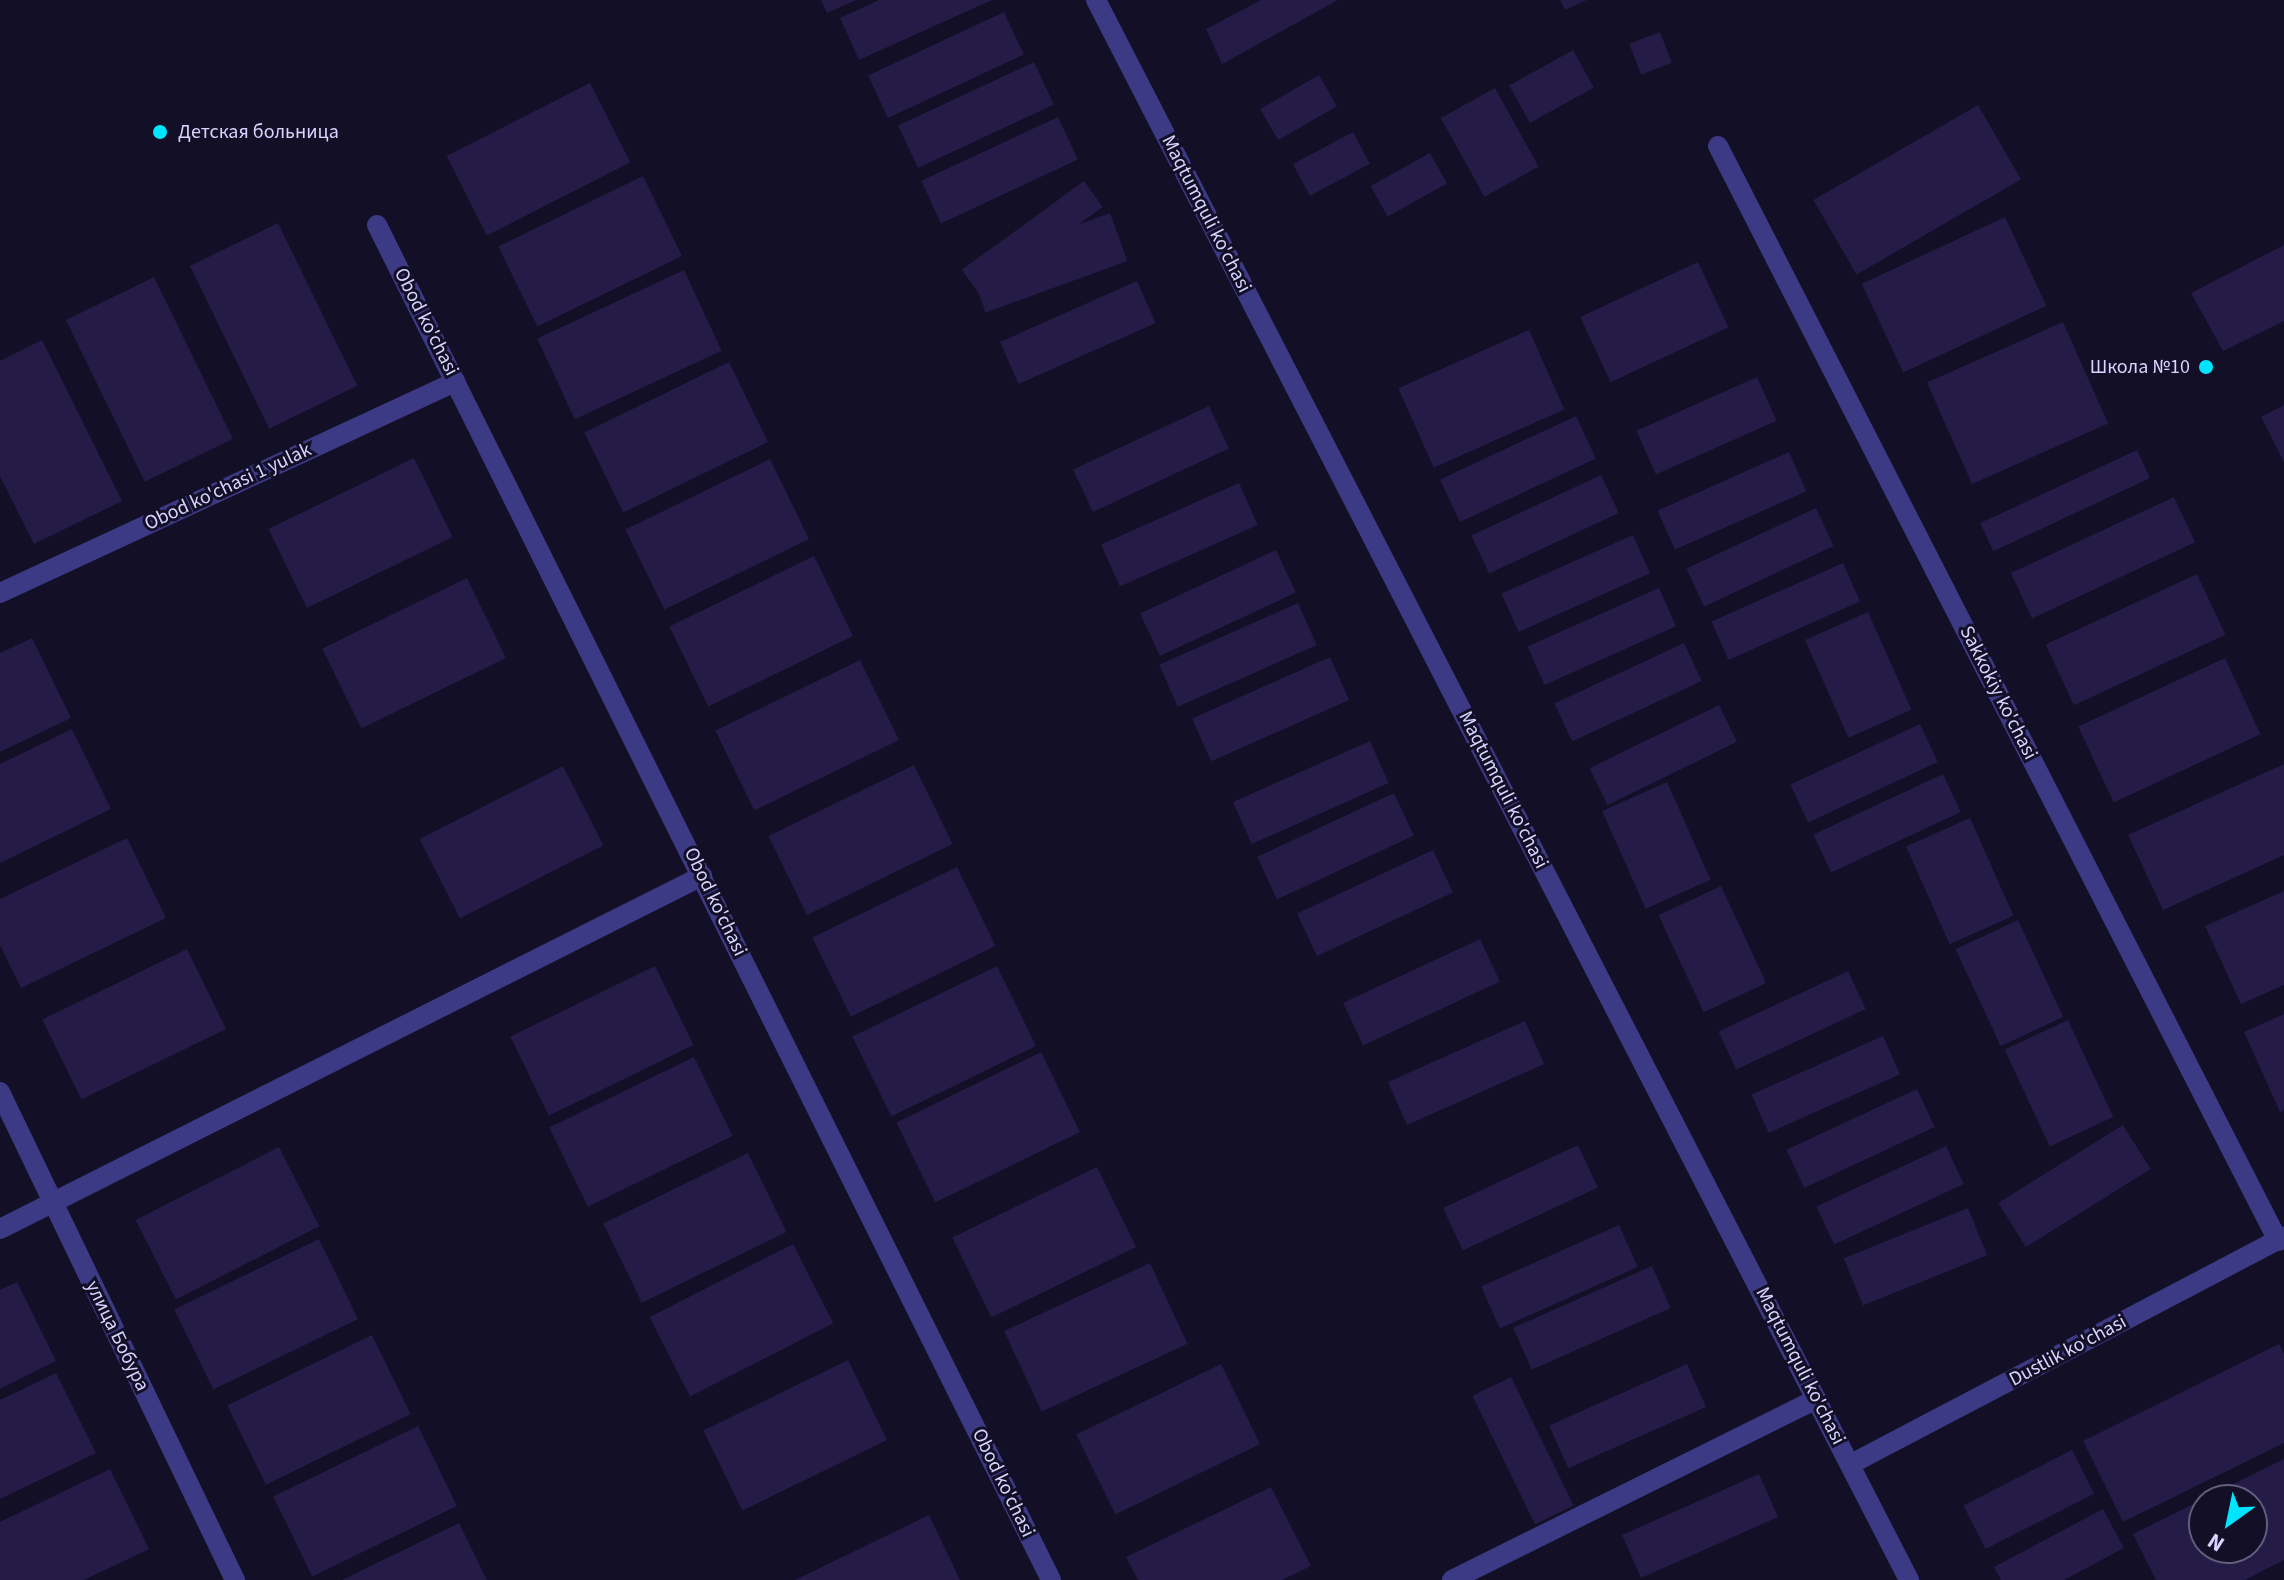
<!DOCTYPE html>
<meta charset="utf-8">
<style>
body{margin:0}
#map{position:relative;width:2284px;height:1580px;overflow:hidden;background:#130f26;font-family:"Source Sans 3",sans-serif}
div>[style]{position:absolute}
.building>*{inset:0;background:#241b47;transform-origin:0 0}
.street>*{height:20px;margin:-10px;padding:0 10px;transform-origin:10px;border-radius:10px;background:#3d3a85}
.dots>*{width:22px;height:22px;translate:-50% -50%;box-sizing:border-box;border:4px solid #130f26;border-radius:50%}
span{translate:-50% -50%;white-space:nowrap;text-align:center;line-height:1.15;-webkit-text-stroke:6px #130f26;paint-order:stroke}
.poi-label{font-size:20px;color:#d9d4ff}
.left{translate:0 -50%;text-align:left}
.right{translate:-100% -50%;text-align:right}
.street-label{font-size:20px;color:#d9d4ff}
.north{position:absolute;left:2188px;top:1484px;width:80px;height:80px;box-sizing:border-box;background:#130f26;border:2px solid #625e7d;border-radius:50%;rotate:213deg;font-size:22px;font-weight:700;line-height:32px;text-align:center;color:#d9d4ff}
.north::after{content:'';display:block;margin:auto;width:28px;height:36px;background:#00e5ff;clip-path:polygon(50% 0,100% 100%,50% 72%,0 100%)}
</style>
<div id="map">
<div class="building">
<i style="clip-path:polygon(821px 0,856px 0,827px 13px)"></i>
<i style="clip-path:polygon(879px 0,992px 0,859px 60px,840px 18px)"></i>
<i style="clip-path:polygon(1261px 0,1338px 0,1222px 64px,1206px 29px)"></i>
<i style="clip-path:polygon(1560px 0,1587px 0,1565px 10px)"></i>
<i style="left:1004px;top:12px;width:47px;height:150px;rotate:65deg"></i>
<i style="left:1660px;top:32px;width:33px;height:33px;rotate:69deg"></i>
<i style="left:1573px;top:50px;width:43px;height:73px;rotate:61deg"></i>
<i style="left:1034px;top:62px;width:47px;height:150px;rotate:65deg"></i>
<i style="left:1319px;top:75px;width:36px;height:68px;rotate:60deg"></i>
<i style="left:590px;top:83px;width:89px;height:161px;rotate:63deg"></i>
<i style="left:1495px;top:88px;width:90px;height:62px;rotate:61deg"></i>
<i style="left:1978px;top:105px;width:86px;height:190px;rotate:60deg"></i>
<i style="left:1058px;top:117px;width:47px;height:151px;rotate:65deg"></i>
<i style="left:1353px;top:132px;width:36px;height:68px;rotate:62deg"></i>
<i style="left:1430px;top:153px;width:35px;height:68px;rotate:61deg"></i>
<i style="left:643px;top:176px;width:89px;height:161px;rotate:64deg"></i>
<i style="left:1084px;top:181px;width:32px;height:151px;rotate:54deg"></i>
<i style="left:1110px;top:213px;width:51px;height:151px;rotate:70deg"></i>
<i style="left:2005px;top:217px;width:98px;height:158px;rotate:65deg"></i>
<i style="left:278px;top:223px;width:181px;height:98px;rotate:64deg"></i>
<i style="clip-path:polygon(2284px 245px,2284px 321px,2223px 351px,2191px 293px)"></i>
<i style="left:1698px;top:262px;width:72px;height:130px;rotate:65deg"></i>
<i style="left:684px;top:270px;width:89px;height:162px;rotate:65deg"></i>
<i style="left:154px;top:277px;width:180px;height:98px;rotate:64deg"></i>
<i style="left:1137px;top:281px;width:46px;height:150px;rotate:66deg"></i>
<i style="left:2063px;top:322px;width:111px;height:149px;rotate:66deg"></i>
<i style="left:1529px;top:330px;width:87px;height:143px;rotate:66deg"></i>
<i style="clip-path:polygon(42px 340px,122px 501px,34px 544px,0 476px,0 361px)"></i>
<i style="left:729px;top:362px;width:89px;height:161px;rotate:64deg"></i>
<i style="left:1757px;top:377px;width:48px;height:132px;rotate:66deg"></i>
<i style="clip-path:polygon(2284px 405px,2284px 462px,2261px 417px)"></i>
<i style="left:1209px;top:406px;width:47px;height:150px;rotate:65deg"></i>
<i style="left:1576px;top:416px;width:47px;height:150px;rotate:65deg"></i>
<i style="left:2137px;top:450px;width:31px;height:173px;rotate:65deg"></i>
<i style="left:1789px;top:452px;width:43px;height:144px;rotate:66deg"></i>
<i style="left:414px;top:458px;width:88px;height:162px;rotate:64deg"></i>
<i style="left:770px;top:459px;width:89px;height:161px;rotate:64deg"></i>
<i style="left:1601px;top:475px;width:42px;height:143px;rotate:65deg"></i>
<i style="left:1239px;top:483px;width:46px;height:151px;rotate:66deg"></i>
<i style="left:2174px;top:497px;width:50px;height:180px;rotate:65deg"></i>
<i style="left:1816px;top:508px;width:42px;height:143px;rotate:65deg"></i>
<i style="left:1633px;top:535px;width:42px;height:144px;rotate:66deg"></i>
<i style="left:1276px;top:550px;width:47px;height:150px;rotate:65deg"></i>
<i style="left:814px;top:556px;width:89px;height:161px;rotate:64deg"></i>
<i style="left:1843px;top:563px;width:42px;height:144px;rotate:66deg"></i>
<i style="left:2197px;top:574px;width:67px;height:167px;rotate:65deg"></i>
<i style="left:467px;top:578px;width:89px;height:161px;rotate:64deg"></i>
<i style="left:1659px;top:588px;width:42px;height:144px;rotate:66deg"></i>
<i style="left:1298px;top:603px;width:46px;height:152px;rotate:66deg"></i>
<i style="left:1868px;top:612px;width:107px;height:69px;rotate:66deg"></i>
<i style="clip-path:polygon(32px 638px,71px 718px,0 752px,0 653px)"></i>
<i style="left:1684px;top:643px;width:42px;height:143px;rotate:65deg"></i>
<i style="left:1330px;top:657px;width:47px;height:151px;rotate:66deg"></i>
<i style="left:2225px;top:658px;width:84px;height:162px;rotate:65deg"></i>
<i style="left:860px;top:660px;width:89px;height:161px;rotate:64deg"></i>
<i style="left:1719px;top:705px;width:41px;height:144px;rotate:64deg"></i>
<i style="left:1920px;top:724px;width:42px;height:143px;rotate:65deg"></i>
<i style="clip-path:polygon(72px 729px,111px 809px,0 863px,0 764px)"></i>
<i style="left:1370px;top:741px;width:46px;height:150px;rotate:66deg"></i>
<i style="clip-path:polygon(2284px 764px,2284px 855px,2163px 910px,2128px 835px)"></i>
<i style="left:914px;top:765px;width:88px;height:162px;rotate:64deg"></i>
<i style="left:563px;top:766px;width:89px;height:161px;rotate:63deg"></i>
<i style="left:1943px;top:774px;width:42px;height:143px;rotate:65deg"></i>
<i style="left:1667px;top:782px;width:107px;height:71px;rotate:66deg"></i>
<i style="left:1394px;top:793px;width:47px;height:151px;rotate:65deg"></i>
<i style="left:1970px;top:818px;width:107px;height:70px;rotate:66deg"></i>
<i style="clip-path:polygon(127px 838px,166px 918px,21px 988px,0 945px,0 899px)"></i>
<i style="left:1433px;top:850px;width:47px;height:150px;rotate:65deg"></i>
<i style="left:957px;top:867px;width:88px;height:161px;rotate:64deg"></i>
<i style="left:1721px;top:886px;width:107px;height:69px;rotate:65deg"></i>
<i style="clip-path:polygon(2284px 891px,2284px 985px,2241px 1004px,2205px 926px)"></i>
<i style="left:2018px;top:920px;width:107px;height:69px;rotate:65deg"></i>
<i style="left:1480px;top:939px;width:47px;height:151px;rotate:65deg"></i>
<i style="left:187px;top:949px;width:89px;height:161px;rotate:64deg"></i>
<i style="left:655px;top:966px;width:88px;height:161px;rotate:64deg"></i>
<i style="left:997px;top:966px;width:89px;height:161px;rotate:64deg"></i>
<i style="left:1848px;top:971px;width:42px;height:143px;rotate:65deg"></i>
<i style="clip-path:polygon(2284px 1014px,2284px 1110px,2280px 1112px,2244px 1032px)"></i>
<i style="left:2068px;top:1020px;width:107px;height:70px;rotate:65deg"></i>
<i style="left:1525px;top:1021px;width:47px;height:150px;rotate:66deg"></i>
<i style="left:1883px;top:1036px;width:42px;height:144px;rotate:66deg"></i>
<i style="left:1041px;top:1052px;width:89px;height:161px;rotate:64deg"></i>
<i style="left:694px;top:1057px;width:88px;height:161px;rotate:64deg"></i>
<i style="left:1917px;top:1089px;width:42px;height:144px;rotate:65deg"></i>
<i style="left:2123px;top:1125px;width:52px;height:147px;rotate:58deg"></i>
<i style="left:1578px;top:1145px;width:47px;height:149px;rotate:65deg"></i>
<i style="left:1946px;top:1146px;width:42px;height:143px;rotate:65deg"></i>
<i style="left:279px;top:1147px;width:89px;height:161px;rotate:63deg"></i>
<i style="left:748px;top:1153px;width:88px;height:161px;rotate:64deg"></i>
<i style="left:1097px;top:1167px;width:89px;height:161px;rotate:64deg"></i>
<i style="left:1968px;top:1208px;width:51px;height:134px;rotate:68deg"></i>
<i style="left:1619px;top:1225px;width:46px;height:151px;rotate:66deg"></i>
<i style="left:319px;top:1239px;width:89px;height:161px;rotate:64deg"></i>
<i style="left:793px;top:1244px;width:89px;height:161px;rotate:63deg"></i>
<i style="left:1150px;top:1263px;width:89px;height:161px;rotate:65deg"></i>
<i style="left:1652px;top:1266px;width:46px;height:152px;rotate:66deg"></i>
<i style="clip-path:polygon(17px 1282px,56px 1361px,0 1389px,0 1290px)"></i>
<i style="left:372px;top:1335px;width:88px;height:161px;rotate:64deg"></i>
<i style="clip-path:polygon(2279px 1344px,2284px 1354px,2284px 1443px,2123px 1522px,2083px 1441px)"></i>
<i style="left:848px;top:1360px;width:89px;height:161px;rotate:64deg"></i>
<i style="left:1221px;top:1364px;width:89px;height:161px;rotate:64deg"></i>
<i style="left:1687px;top:1364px;width:47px;height:151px;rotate:66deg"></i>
<i style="clip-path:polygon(56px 1373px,96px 1453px,0 1499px,0 1400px)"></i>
<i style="left:1511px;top:1377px;width:143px;height:43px;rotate:64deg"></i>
<i style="left:418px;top:1426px;width:89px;height:161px;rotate:64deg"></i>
<i style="left:2072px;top:1450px;width:49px;height:122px;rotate:63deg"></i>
<i style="clip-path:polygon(evenodd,2284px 1459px,2284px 1560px,2245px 1580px,2156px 1580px,2133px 1534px,2284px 1459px,2204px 1500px,2252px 1500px,2252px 1548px,2204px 1548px,2204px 1500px)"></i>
<i style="clip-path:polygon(110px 1469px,149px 1549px,84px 1580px,0 1580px,0 1522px)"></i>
<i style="left:1759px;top:1474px;width:47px;height:150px;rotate:66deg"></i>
<i style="clip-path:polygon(1271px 1487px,1311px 1566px,1282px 1580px,1138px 1580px,1126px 1557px)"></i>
<i style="clip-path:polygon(2103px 1509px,2124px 1548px,2064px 1580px,2001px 1580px,1994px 1567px)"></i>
<i style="clip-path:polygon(929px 1515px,960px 1580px,795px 1580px)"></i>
<i style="clip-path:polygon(459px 1523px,487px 1580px,342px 1580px)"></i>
</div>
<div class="street">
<i style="left:1096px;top:0;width:1777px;rotate:62.77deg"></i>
<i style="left:1718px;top:146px;width:1230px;rotate:62.91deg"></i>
<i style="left:377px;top:225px;width:1513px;rotate:63.55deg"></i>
<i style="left:0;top:593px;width:502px;rotate:-24.88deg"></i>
<i style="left:0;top:1092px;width:542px;rotate:64.29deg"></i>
<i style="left:0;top:1229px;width:786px;rotate:-26.7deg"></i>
<i style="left:1851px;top:1464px;width:489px;rotate:-27.7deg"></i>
<i style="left:1452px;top:1580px;width:407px;rotate:-26.4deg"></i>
</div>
<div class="dots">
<i style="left:160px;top:132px;background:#00e5ff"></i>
<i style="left:2206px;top:367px;background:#00e5ff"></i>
</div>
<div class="poi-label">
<span class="left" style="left:178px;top:132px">Детская больница</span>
<span class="right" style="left:2190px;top:367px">Школа №10</span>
</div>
<div class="street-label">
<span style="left:1206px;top:214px;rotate:63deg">Maqtumquli ko'chasi</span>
<span style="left:426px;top:322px;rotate:63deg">Obod ko'chasi</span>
<span style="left:228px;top:487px;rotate:-25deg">Obod ko'chasi 1 yulak</span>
<span style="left:1998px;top:693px;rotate:63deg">Sakkokiy ko'chasi</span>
<span style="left:1503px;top:790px;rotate:63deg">Maqtumquli ko'chasi</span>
<span style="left:715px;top:902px;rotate:64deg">Obod ko'chasi</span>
<span style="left:117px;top:1336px;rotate:64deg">улица Бобура</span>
<span style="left:2068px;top:1351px;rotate:-28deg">Dustlik ko'chasi</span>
<span style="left:1800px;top:1366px;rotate:63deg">Maqtumquli ko'chasi</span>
<span style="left:1003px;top:1483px;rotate:64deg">Obod ko'chasi</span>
</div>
<div class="north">N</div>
</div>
